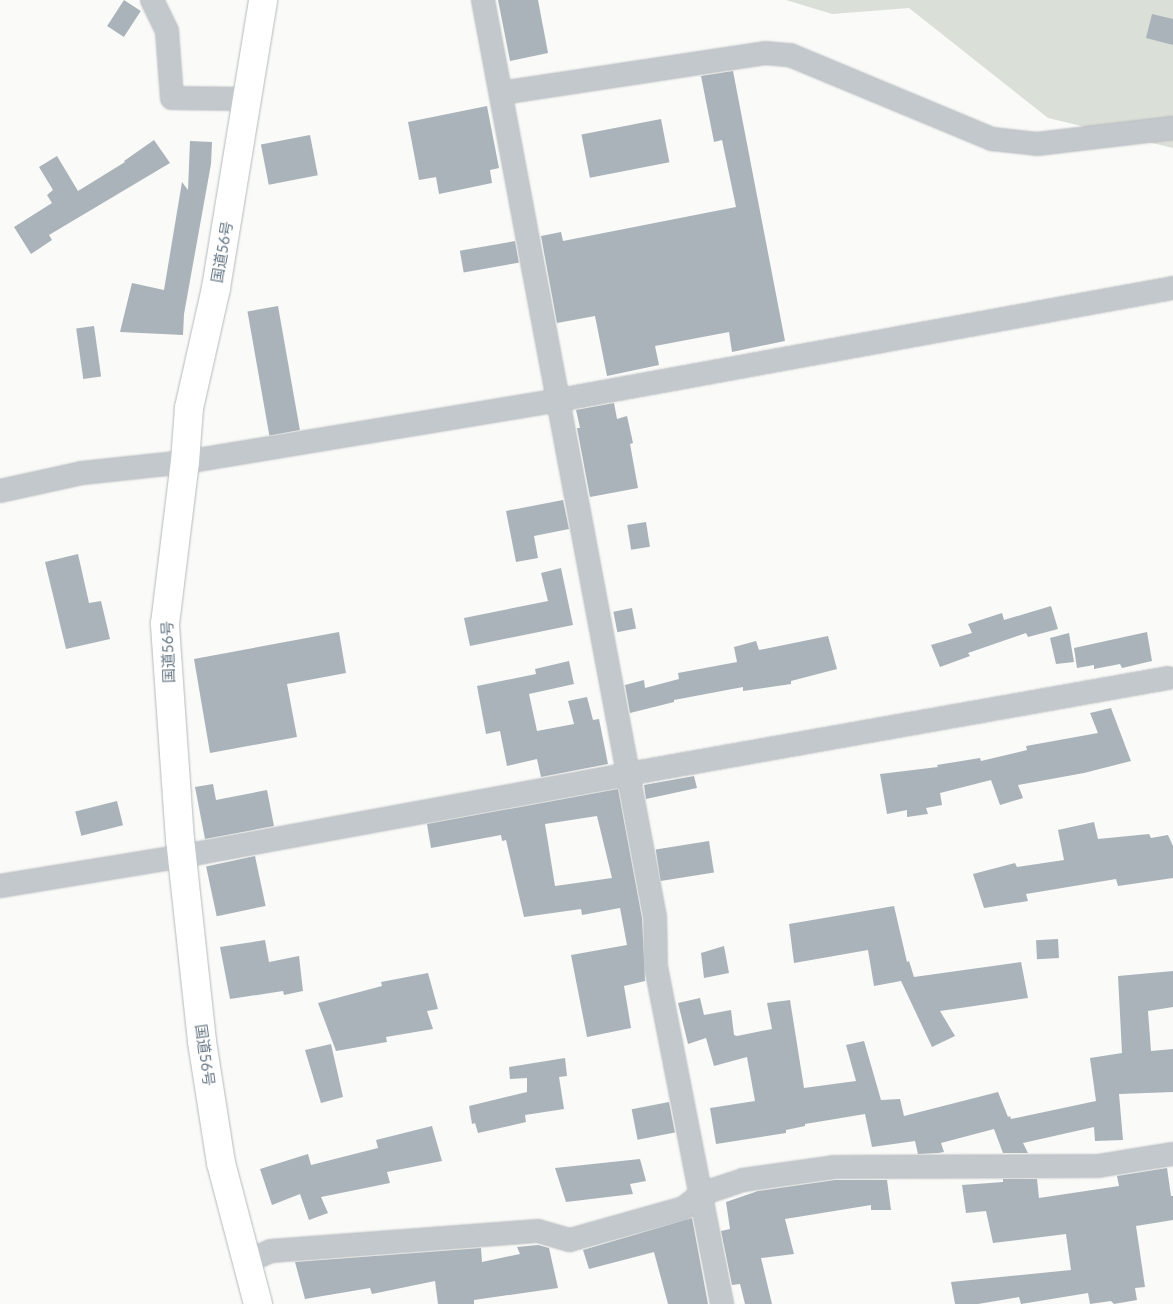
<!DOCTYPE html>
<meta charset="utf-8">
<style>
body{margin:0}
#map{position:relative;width:1173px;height:1304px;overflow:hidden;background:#fafaf8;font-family:Lato,"Noto Sans JP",sans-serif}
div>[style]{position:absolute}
.green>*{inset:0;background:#dadfd7}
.building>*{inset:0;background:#aab3b9;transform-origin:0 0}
.roads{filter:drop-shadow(0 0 1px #b4b9bd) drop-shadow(0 0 1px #b4b9bd)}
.minor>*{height:22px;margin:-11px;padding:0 11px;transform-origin:11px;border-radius:11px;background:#c3c8cc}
.highway>*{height:28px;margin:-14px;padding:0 14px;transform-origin:14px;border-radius:14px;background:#fff}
span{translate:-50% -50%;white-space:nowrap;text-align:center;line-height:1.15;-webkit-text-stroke:5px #fff;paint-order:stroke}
.street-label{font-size:15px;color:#657683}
</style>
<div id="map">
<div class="green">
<i style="clip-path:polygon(786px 0,1173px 0,1173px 148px,1048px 118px,909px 8px,832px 14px)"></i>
</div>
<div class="building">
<i style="left:124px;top:0;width:20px;height:31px;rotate:33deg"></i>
<i style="clip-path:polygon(498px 0,538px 0,548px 53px,510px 61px)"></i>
<i style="clip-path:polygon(1152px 14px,1173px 19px,1173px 45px,1146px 38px)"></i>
<i style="clip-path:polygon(733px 71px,785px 341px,732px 352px,729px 332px,655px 346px,659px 365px,607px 376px,595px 316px,557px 323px,541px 236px,561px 232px,563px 241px,736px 207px,722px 140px,714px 142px,701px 76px)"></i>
<i style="clip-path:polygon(487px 106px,499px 168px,490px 170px,492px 183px,439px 194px,436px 177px,419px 180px,408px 122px)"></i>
<i style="left:661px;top:119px;width:44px;height:81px;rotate:79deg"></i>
<i style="left:310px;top:135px;width:41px;height:50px;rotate:79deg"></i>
<i style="clip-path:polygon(154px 140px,170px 163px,49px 235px,52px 240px,31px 254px,14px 227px,52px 203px,47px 195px,53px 190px,39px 167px,57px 156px,78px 191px,125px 162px,124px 161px)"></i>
<i style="clip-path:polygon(190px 141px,212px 142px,211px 164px,184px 314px,183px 335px,120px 332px,132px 283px,164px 290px,182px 182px,188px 190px)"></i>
<i style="left:515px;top:241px;width:22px;height:56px;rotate:80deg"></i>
<i style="left:278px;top:306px;width:126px;height:31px;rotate:80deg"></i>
<i style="left:94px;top:326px;width:51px;height:18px;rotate:82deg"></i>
<i style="clip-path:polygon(614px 403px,617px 419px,627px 416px,633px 443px,630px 444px,638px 488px,590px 497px,577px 428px,580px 428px,576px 410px)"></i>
<i style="clip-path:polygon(563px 500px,569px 529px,534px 536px,538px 558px,516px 562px,506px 511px)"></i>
<i style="left:646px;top:522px;width:25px;height:19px;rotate:81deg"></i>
<i style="clip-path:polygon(78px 554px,89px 603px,101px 601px,110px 639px,66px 649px,45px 562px)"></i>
<i style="clip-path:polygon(561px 568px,573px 625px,470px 646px,464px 618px,548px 601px,541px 573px)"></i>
<i style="clip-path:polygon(1051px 606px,1058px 629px,1028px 637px,1026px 633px,968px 653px,970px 656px,940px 667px,931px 645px,972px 633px,968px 624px,1002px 613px,1004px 620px)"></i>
<i style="left:632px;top:608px;width:21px;height:19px;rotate:79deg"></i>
<i style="clip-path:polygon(339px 632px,346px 673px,287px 684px,297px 737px,210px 753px,194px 659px)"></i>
<i style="clip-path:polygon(1147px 632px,1152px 661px,1122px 668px,1120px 664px,1094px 669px,1094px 665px,1077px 668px,1074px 648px)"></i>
<i style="clip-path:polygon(1069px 633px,1074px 662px,1056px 664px,1050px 638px)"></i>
<i style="clip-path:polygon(828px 636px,837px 669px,791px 681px,791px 684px,743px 691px,743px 687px,674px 700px,674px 702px,630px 713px,625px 685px,644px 680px,645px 688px,679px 679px,678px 673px,737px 662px,734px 647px,756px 641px,759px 650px)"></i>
<i style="clip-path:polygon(569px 661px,574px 684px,529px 694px,537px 731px,574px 724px,568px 701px,587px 697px,593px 720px,599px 719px,608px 764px,541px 777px,537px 759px,507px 766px,500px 731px,486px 734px,477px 686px,536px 674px,535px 669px)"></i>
<i style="clip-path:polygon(1111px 708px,1131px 761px,1084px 773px,1018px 785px,1023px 798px,1000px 805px,991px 780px,940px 793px,942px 805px,926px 808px,928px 814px,907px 817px,907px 810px,887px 814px,880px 774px,938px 767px,937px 765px,980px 758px,981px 761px,1027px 750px,1026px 746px,1098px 733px,1090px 713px)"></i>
<i style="clip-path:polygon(694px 776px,697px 788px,646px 799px,644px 785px)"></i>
<i style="clip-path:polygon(213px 784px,216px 800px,267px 790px,274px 826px,205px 839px,195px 787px)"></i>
<i style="clip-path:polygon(evenodd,618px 789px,642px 918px,645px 981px,624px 986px,631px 1028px,587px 1037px,571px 955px,627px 945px,620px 908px,582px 915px,581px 909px,524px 917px,506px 840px,502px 841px,501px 835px,431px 848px,427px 824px,618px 789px,597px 816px,612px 878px,555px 886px,545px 824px,597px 816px)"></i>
<i style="left:117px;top:801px;width:25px;height:43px;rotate:76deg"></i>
<i style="clip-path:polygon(1094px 822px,1098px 839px,1149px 834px,1151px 838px,1168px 835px,1173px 846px,1173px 878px,1118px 886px,1116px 879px,1026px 894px,1028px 901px,984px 908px,973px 874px,1015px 863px,1017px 867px,1064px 860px,1058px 830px)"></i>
<i style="left:709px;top:841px;width:32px;height:54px;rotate:81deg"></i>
<i style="left:255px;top:856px;width:51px;height:50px;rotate:78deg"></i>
<i style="clip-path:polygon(894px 906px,907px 962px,909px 961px,914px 977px,1021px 962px,1028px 998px,940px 1011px,955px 1036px,932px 1047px,901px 981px,874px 986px,868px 950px,794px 963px,789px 924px)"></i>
<i style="left:1058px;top:939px;width:19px;height:22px;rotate:87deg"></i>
<i style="clip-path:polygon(265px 940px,269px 962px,299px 956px,303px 991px,284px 995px,283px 991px,230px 999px,220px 947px)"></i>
<i style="clip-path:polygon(724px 946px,729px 973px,704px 978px,701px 953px)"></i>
<i style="clip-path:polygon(1173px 971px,1173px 1007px,1148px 1011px,1151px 1051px,1173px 1049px,1173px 1092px,1119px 1094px,1123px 1140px,1095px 1141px,1094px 1127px,1023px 1143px,1028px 1153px,1003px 1153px,994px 1129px,941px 1143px,944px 1152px,938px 1153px,918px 1154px,915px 1141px,872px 1147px,865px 1114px,805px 1124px,805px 1126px,786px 1130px,786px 1133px,716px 1144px,710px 1108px,755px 1101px,747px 1057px,714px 1066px,706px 1038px,688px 1044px,678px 1003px,700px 998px,704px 1015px,731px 1010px,734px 1035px,737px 1036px,772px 1029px,767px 1003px,790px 1000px,804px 1088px,856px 1081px,846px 1045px,864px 1041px,881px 1100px,900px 1099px,904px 1116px,998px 1092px,1008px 1117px,1010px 1116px,1011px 1119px,1096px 1101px,1090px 1058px,1122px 1053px,1118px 976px)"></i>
<i style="clip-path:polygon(428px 973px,438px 1009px,427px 1011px,433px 1029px,386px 1037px,387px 1042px,336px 1051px,318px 1003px,382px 986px,381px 982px)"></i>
<i style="clip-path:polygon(331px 1044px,343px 1097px,321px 1103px,305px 1050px)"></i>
<i style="clip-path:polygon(565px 1058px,567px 1076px,559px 1077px,564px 1109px,525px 1115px,526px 1122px,478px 1133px,475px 1123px,472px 1124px,469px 1106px,527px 1092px,527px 1078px,510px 1079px,509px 1067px)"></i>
<i style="left:669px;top:1102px;width:31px;height:38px;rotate:79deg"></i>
<i style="clip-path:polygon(432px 1126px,442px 1161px,387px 1172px,390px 1183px,321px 1197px,328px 1213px,309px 1220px,300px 1194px,272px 1205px,260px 1169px,308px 1154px,311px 1165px,378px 1148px,376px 1140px)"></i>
<i style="clip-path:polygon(640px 1159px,646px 1181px,630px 1184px,633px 1194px,566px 1202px,555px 1168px)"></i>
<i style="clip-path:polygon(1167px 1168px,1171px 1196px,1173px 1196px,1173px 1220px,1136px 1226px,1145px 1287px,1135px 1288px,1137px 1300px,1114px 1304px,1111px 1301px,1090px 1304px,1088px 1293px,1021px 1304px,1019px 1297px,978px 1304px,955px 1304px,951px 1282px,1071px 1270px,1066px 1234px,993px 1243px,986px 1211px,966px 1213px,962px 1185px,1003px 1182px,1003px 1179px,1037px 1179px,1039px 1198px,1119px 1186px,1117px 1176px)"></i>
<i style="clip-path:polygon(835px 1180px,887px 1180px,891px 1210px,871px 1210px,871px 1205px,785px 1219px,794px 1254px,761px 1258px,772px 1304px,745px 1304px,740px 1284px,732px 1285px,721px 1231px,730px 1229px,726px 1202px,758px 1191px)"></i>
<i style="clip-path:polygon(692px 1218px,708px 1304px,668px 1304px,654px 1252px,589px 1269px,583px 1250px)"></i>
<i style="clip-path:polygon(538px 1245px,549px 1248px,558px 1288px,474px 1300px,474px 1304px,438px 1304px,435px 1281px,372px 1294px,370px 1288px,305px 1299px,295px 1262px,481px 1248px,482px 1262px,520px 1254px,517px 1247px)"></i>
</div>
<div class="roads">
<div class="minor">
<i style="left:152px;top:0;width:34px;rotate:64deg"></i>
<i style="left:167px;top:31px;width:67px;rotate:85.7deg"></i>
<i style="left:172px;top:98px;width:74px;rotate:0.8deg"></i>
<i style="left:483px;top:0;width:933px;rotate:79.38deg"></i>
<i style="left:655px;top:917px;width:50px;rotate:88.9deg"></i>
<i style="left:656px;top:967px;width:343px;rotate:78.9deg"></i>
<i style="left:501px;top:93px;width:267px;rotate:-8.6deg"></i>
<i style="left:765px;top:53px;width:25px;rotate:5deg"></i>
<i style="left:790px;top:55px;width:219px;rotate:22.6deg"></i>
<i style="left:992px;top:139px;width:45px;rotate:6.3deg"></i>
<i style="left:1037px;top:144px;width:137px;rotate:-6.7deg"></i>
<i style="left:0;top:491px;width:84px;rotate:-12.4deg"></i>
<i style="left:82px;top:473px;width:104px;rotate:-6.1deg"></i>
<i style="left:185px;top:462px;width:379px;rotate:-9.4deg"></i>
<i style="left:559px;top:400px;width:624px;rotate:-10.34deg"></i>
<i style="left:0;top:886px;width:185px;rotate:-9.3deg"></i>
<i style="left:183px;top:856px;width:452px;rotate:-10.4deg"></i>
<i style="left:628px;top:774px;width:548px;rotate:-10.08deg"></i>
<i style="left:245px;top:1262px;width:28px;rotate:-23deg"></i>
<i style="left:271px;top:1251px;width:268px;rotate:-4.3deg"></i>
<i style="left:538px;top:1231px;width:33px;rotate:16deg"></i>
<i style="left:570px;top:1240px;width:118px;rotate:-15.7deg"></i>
<i style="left:684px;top:1208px;width:22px;rotate:-39deg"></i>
<i style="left:701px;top:1194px;width:44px;rotate:-18.4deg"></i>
<i style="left:743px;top:1180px;width:92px;rotate:-8.1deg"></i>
<i style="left:834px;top:1167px;width:264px;rotate:-0.2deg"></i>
<i style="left:1098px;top:1166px;width:76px;rotate:-9.1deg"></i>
</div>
<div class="highway">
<i style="left:258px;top:1304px;width:146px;rotate:-104.7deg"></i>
<i style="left:221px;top:1163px;width:123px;rotate:-98.9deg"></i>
<i style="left:202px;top:1041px;width:202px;rotate:-96.2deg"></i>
<i style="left:180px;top:840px;width:217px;rotate:-94deg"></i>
<i style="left:165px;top:624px;width:163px;rotate:-83deg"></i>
<i style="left:185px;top:462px;width:54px;rotate:-85.8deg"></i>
<i style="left:189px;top:408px;width:123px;rotate:-77.3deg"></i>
<i style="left:216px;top:288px;width:292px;rotate:-80.7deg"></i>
</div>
</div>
<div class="street-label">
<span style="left:222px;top:252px;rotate:-80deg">国道56号</span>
<span style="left:168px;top:652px;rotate:-92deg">国道56号</span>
<span style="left:205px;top:1055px;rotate:82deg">国道56号</span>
</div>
</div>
